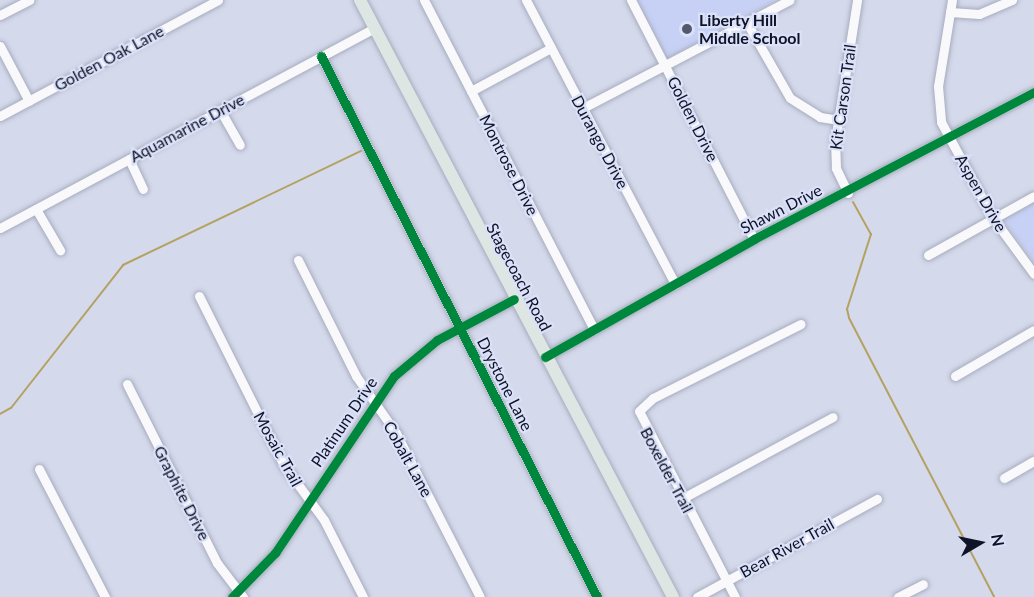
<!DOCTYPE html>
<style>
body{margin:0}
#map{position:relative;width:1034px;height:597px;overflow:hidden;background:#d4d9eb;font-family:Lato,sans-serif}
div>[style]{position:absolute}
.built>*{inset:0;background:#c7d1f5}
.stream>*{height:2px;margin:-1px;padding:0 1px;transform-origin:1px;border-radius:1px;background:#b4a262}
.roads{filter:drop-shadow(0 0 2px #a7acbe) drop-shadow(0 0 2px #a7acbe)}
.minor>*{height:9px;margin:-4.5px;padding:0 4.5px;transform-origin:4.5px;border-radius:4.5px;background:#f9f9fc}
.major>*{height:12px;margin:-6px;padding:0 6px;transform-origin:6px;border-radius:6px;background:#dde6e3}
.cycleway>*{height:9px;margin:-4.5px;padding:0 4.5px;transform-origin:4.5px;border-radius:4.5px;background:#00873e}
.dots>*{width:16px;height:16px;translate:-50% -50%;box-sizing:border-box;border:3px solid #dae1f8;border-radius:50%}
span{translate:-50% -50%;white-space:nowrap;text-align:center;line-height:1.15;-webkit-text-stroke:4.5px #dae1f8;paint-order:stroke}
.poi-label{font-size:16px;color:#0f1327;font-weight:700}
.left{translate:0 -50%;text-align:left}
.street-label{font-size:16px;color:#0f1327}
.north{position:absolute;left:950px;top:513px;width:60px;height:60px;-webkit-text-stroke:4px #dae1f8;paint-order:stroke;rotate:81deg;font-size:16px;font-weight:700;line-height:24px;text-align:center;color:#0f1327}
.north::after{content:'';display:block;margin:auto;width:21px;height:27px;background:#0f1327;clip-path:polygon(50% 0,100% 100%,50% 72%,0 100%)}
</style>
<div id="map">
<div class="built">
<i style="clip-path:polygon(637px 0,776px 0,667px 59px)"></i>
<i style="clip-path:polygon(1034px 201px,1034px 262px,1003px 220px)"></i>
</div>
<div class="stream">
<i style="left:853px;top:202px;width:37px;rotate:61deg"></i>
<i style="left:871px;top:234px;width:79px;rotate:107.7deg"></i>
<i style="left:847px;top:309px;width:9px;rotate:77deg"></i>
<i style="left:849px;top:318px;width:314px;rotate:62.5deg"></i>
<i style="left:0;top:414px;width:13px;rotate:-29deg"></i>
<i style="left:11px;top:408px;width:182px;rotate:-51.9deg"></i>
<i style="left:123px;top:265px;width:264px;rotate:-25.6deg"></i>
</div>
<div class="roads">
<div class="minor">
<i style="left:424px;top:0;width:371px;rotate:62.7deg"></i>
<i style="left:526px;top:0;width:321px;rotate:62.3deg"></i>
<i style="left:631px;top:0;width:269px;rotate:62.8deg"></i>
<i style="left:952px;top:0;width:87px;rotate:99.2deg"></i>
<i style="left:938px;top:86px;width:36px;rotate:85deg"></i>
<i style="left:941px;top:122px;width:109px;rotate:61.6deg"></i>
<i style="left:993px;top:218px;width:69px;rotate:53.8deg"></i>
<i style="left:950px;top:12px;width:29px;rotate:4deg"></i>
<i style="left:979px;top:14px;width:36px;rotate:-23deg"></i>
<i style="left:0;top:15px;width:33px;rotate:-27deg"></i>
<i style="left:747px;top:23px;width:86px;rotate:60.2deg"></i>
<i style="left:790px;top:98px;width:36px;rotate:32deg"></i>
<i style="left:820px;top:117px;width:19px;rotate:9deg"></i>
<i style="left:0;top:46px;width:62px;rotate:62.2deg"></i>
<i style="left:321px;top:56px;width:607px;rotate:62.97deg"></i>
<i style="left:471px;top:91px;width:91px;rotate:-28.3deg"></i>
<i style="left:583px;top:108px;width:233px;rotate:-27.6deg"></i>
<i style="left:220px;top:110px;width:40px;rotate:60.3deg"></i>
<i style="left:0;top:116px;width:247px;rotate:-28deg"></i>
<i style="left:129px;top:159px;width:33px;rotate:65deg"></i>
<i style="left:848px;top:193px;width:28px;rotate:-116deg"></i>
<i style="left:836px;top:168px;width:27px;rotate:-92deg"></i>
<i style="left:835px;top:141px;width:143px;rotate:-81.1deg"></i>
<i style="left:36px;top:209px;width:48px;rotate:59.7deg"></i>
<i style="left:0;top:228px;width:424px;rotate:-28.1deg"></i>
<i style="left:928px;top:255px;width:121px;rotate:-29.1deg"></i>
<i style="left:298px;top:260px;width:130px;rotate:63.4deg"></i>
<i style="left:356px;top:376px;width:70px;rotate:54.9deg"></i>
<i style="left:396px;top:433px;width:184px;rotate:62.9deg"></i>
<i style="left:199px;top:296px;width:188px;rotate:63.4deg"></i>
<i style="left:283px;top:464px;width:69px;rotate:53.8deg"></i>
<i style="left:324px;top:520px;width:86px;rotate:63.1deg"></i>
<i style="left:545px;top:357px;width:240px;rotate:-29.4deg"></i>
<i style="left:754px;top:239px;width:316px;rotate:-27.7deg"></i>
<i style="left:955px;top:376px;width:91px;rotate:-30.2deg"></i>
<i style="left:127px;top:384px;width:200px;rotate:63.3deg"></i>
<i style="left:217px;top:563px;width:43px;rotate:52.6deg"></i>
<i style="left:39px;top:469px;width:144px;rotate:62.7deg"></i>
<i style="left:1004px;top:478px;width:34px;rotate:-30deg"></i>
<i style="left:683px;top:498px;width:170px;rotate:-28.4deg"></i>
<i style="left:232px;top:597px;width:62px;rotate:-45.7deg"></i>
<i style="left:275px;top:553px;width:213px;rotate:-56.1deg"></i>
<i style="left:394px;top:376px;width:56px;rotate:-39.9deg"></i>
<i style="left:437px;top:340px;width:87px;rotate:-28deg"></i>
<i style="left:697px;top:597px;width:205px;rotate:-28.6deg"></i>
<i style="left:735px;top:597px;width:209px;rotate:-117.3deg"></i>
<i style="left:639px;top:411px;width:19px;rotate:-43deg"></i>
<i style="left:653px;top:398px;width:165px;rotate:-26.6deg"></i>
<i style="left:898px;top:597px;width:28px;rotate:-27deg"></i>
</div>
<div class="major">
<i style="left:360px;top:0;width:674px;rotate:62.33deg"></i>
</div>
</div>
<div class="cycleway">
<i style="left:321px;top:56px;width:607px;rotate:62.97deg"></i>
<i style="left:545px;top:357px;width:240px;rotate:-29.4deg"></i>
<i style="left:754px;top:239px;width:316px;rotate:-27.7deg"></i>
<i style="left:232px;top:597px;width:62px;rotate:-45.7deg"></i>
<i style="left:275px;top:553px;width:213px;rotate:-56.1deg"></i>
<i style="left:394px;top:376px;width:56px;rotate:-39.9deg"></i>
<i style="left:437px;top:340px;width:87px;rotate:-28deg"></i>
</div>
<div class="dots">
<i style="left:687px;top:29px;background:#54586c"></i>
</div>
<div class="poi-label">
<span class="left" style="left:699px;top:29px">Liberty Hill<br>Middle School</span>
</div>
<div class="street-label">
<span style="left:109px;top:58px;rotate:-28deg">Golden Oak Lane</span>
<span style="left:843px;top:97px;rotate:-82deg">Kit Carson Trail</span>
<span style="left:693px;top:119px;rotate:63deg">Golden Drive</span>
<span style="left:187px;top:128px;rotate:-28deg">Aquamarine Drive</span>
<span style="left:600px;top:142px;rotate:62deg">Durango Drive</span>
<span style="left:509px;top:165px;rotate:63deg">Montrose Drive</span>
<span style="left:981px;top:193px;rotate:60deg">Aspen Drive</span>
<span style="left:781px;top:209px;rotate:-27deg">Shawn Drive</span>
<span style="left:519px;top:277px;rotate:62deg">Stagecoach Road</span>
<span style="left:505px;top:384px;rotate:63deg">Drystone Lane</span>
<span style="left:344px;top:422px;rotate:-56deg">Platinum Drive</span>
<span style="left:278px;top:449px;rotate:61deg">Mosaic Trail</span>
<span style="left:408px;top:459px;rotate:61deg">Cobalt Lane</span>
<span style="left:667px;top:470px;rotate:62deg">Boxelder Trail</span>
<span style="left:182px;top:493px;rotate:63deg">Graphite Drive</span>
<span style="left:787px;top:548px;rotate:-29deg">Bear River Trail</span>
</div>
<div class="north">N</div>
</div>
